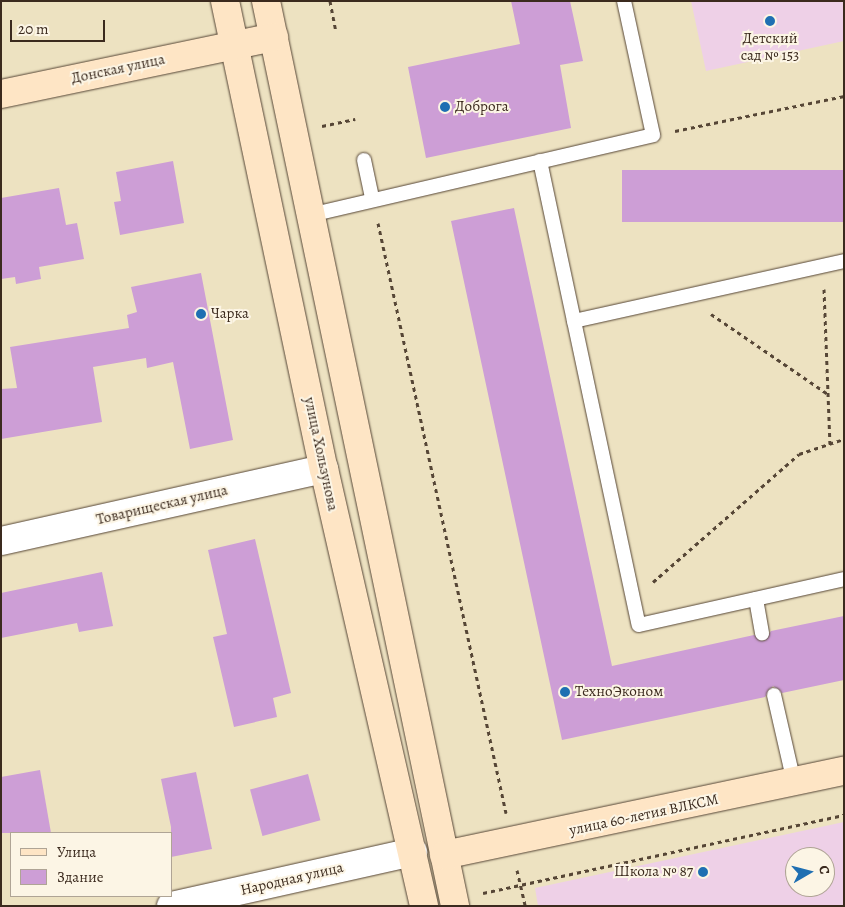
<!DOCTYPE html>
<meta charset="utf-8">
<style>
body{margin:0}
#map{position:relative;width:845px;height:907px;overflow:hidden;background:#ede2c1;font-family:Alegreya,serif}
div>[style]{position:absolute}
.built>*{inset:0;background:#eed0e7}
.building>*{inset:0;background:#cd9ed6;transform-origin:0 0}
.path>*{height:3px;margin-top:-1.5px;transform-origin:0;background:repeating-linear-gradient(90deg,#564636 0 4px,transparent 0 8px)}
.roads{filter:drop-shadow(0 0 1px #564636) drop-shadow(0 0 1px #564636)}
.lane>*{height:14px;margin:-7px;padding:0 7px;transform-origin:7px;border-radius:7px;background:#fff}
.street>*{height:28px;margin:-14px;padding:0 14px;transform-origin:14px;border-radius:14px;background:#fff}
.secondary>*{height:28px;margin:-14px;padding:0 14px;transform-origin:14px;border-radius:14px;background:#fee5c5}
.dots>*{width:14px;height:14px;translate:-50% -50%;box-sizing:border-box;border:2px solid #fcf5e5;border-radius:50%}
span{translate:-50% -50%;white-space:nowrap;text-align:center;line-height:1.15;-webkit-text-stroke:4px #fcf5e5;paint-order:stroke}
.poi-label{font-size:15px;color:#3b2a1e}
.left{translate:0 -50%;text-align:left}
.right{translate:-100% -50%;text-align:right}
.street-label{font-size:15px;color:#3b2a1e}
.frame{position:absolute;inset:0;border:2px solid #3b2a1e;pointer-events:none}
.legend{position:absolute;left:10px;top:832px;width:162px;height:65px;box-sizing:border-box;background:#fcf5e5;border:1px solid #afa495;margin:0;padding:6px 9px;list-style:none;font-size:15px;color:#3b2a1e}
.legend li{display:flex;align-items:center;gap:10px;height:25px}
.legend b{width:25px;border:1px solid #afa495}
.north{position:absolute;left:785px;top:847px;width:50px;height:50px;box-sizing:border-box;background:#fcf5e5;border:1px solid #afa495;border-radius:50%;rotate:82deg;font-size:14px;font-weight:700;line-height:20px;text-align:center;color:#3b2a1e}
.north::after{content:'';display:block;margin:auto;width:18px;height:22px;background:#1f6fb2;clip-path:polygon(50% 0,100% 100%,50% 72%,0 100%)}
.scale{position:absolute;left:10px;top:20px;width:95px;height:22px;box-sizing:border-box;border:2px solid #3b2a1e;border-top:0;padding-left:6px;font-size:15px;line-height:18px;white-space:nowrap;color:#3b2a1e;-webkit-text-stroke:4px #fcf5e5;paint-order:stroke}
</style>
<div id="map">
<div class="built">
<i style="clip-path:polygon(691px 1px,844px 1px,844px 41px,706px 71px)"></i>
<i style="clip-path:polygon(evenodd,844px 822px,844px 906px,538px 906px,535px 888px,844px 822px,795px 857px,825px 857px,825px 887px,795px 887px,795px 857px)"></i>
</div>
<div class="building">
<i style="clip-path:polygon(511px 1px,570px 1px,583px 61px,560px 65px,571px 128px,426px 158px,408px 67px,520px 44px)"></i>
<i style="clip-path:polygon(173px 161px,184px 223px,120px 235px,114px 202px,121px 201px,116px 172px)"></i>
<i style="left:844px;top:170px;width:52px;height:222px;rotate:90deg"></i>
<i style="clip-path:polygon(59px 188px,66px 225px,77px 223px,84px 259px,39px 267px,41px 279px,16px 284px,15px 277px,1px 279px,1px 198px)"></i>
<i style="clip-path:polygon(514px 208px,612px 666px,754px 635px,764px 641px,771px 631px,844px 616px,844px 680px,782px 693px,773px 686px,765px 697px,562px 740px,451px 221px)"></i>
<i style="clip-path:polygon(201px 273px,233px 440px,190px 449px,173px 362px,147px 368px,146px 358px,93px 367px,102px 422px,1px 439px,1px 389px,17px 388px,10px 347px,129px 328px,127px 315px,137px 312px,131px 287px)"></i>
<i style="clip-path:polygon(255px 539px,291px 693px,273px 698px,277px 717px,234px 727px,213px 637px,227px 634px,208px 550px)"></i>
<i style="clip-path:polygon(102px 572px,113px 626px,79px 632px,77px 623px,1px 638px,1px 593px)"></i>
<i style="clip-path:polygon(40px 770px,51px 833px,1px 833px,1px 777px)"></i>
<i style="clip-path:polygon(196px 772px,212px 849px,171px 857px,171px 827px,161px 779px)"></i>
<i style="left:308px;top:774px;width:48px;height:60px;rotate:75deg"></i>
</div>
<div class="path">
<i style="left:330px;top:1px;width:31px;rotate:79deg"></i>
<i style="left:322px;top:126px;width:34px;rotate:-12deg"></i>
<i style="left:675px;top:131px;width:173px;rotate:-11.7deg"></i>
<i style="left:378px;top:223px;width:604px;rotate:77.76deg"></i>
<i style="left:824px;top:289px;width:155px;rotate:87.8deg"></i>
<i style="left:711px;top:314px;width:142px;rotate:34.4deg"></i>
<i style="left:653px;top:582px;width:194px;rotate:-41.2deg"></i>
<i style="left:799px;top:454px;width:47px;rotate:-18.4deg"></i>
<i style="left:517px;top:870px;width:37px;rotate:77deg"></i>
<i style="left:483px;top:893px;width:369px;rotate:-12.2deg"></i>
</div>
<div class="roads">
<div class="lane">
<i style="left:364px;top:160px;width:39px;rotate:78deg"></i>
<i style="left:540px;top:161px;width:474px;rotate:78deg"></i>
<i style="left:639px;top:625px;width:210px;rotate:-12.6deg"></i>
<i style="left:310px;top:215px;width:352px;rotate:-13.1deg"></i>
<i style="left:653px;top:135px;width:137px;rotate:-102.2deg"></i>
<i style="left:574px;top:321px;width:277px;rotate:-12.5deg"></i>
<i style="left:756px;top:599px;width:35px;rotate:80deg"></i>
<i style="left:774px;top:695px;width:89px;rotate:77.1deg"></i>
</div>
<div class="street">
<i style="left:1px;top:541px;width:331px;rotate:-12.6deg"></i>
<i style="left:171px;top:906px;width:248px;rotate:-12.6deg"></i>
</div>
<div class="secondary">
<i style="left:225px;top:1px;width:478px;rotate:78.1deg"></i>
<i style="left:324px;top:469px;width:448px;rotate:77.1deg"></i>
<i style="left:266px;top:1px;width:925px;rotate:78.2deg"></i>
<i style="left:1px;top:94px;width:279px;rotate:-11.8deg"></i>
<i style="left:444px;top:855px;width:409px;rotate:-11.9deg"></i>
</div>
</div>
<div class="dots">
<i style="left:770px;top:21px;background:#1f6fb2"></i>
<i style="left:445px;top:107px;background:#1f6fb2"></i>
<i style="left:201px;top:314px;background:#1f6fb2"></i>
<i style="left:565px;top:692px;background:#1f6fb2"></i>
<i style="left:703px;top:872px;background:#1f6fb2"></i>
</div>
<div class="poi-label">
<span style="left:770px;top:47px">Детский<br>сад № 153</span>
<span class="left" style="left:455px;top:107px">Доброга</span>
<span class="left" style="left:211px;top:314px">Чарка</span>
<span class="left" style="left:575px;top:692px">ТехноЭконом</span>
<span class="right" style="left:693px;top:872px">Школа № 87</span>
</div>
<div class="street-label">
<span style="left:118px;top:69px;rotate:-12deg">Донская улица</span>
<span style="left:321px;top:454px;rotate:78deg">улица Хользунова</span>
<span style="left:162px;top:505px;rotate:-13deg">Товарищеская улица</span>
<span style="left:644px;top:815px;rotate:-12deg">улица 60-летия ВЛКСМ</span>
<span style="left:292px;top:879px;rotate:-13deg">Народная улица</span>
</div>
<div class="frame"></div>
<ul class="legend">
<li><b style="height:6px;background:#fee5c5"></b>Улица</li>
<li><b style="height:14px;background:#cd9ed6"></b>Здание</li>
</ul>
<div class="north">С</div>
<div class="scale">20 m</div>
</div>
